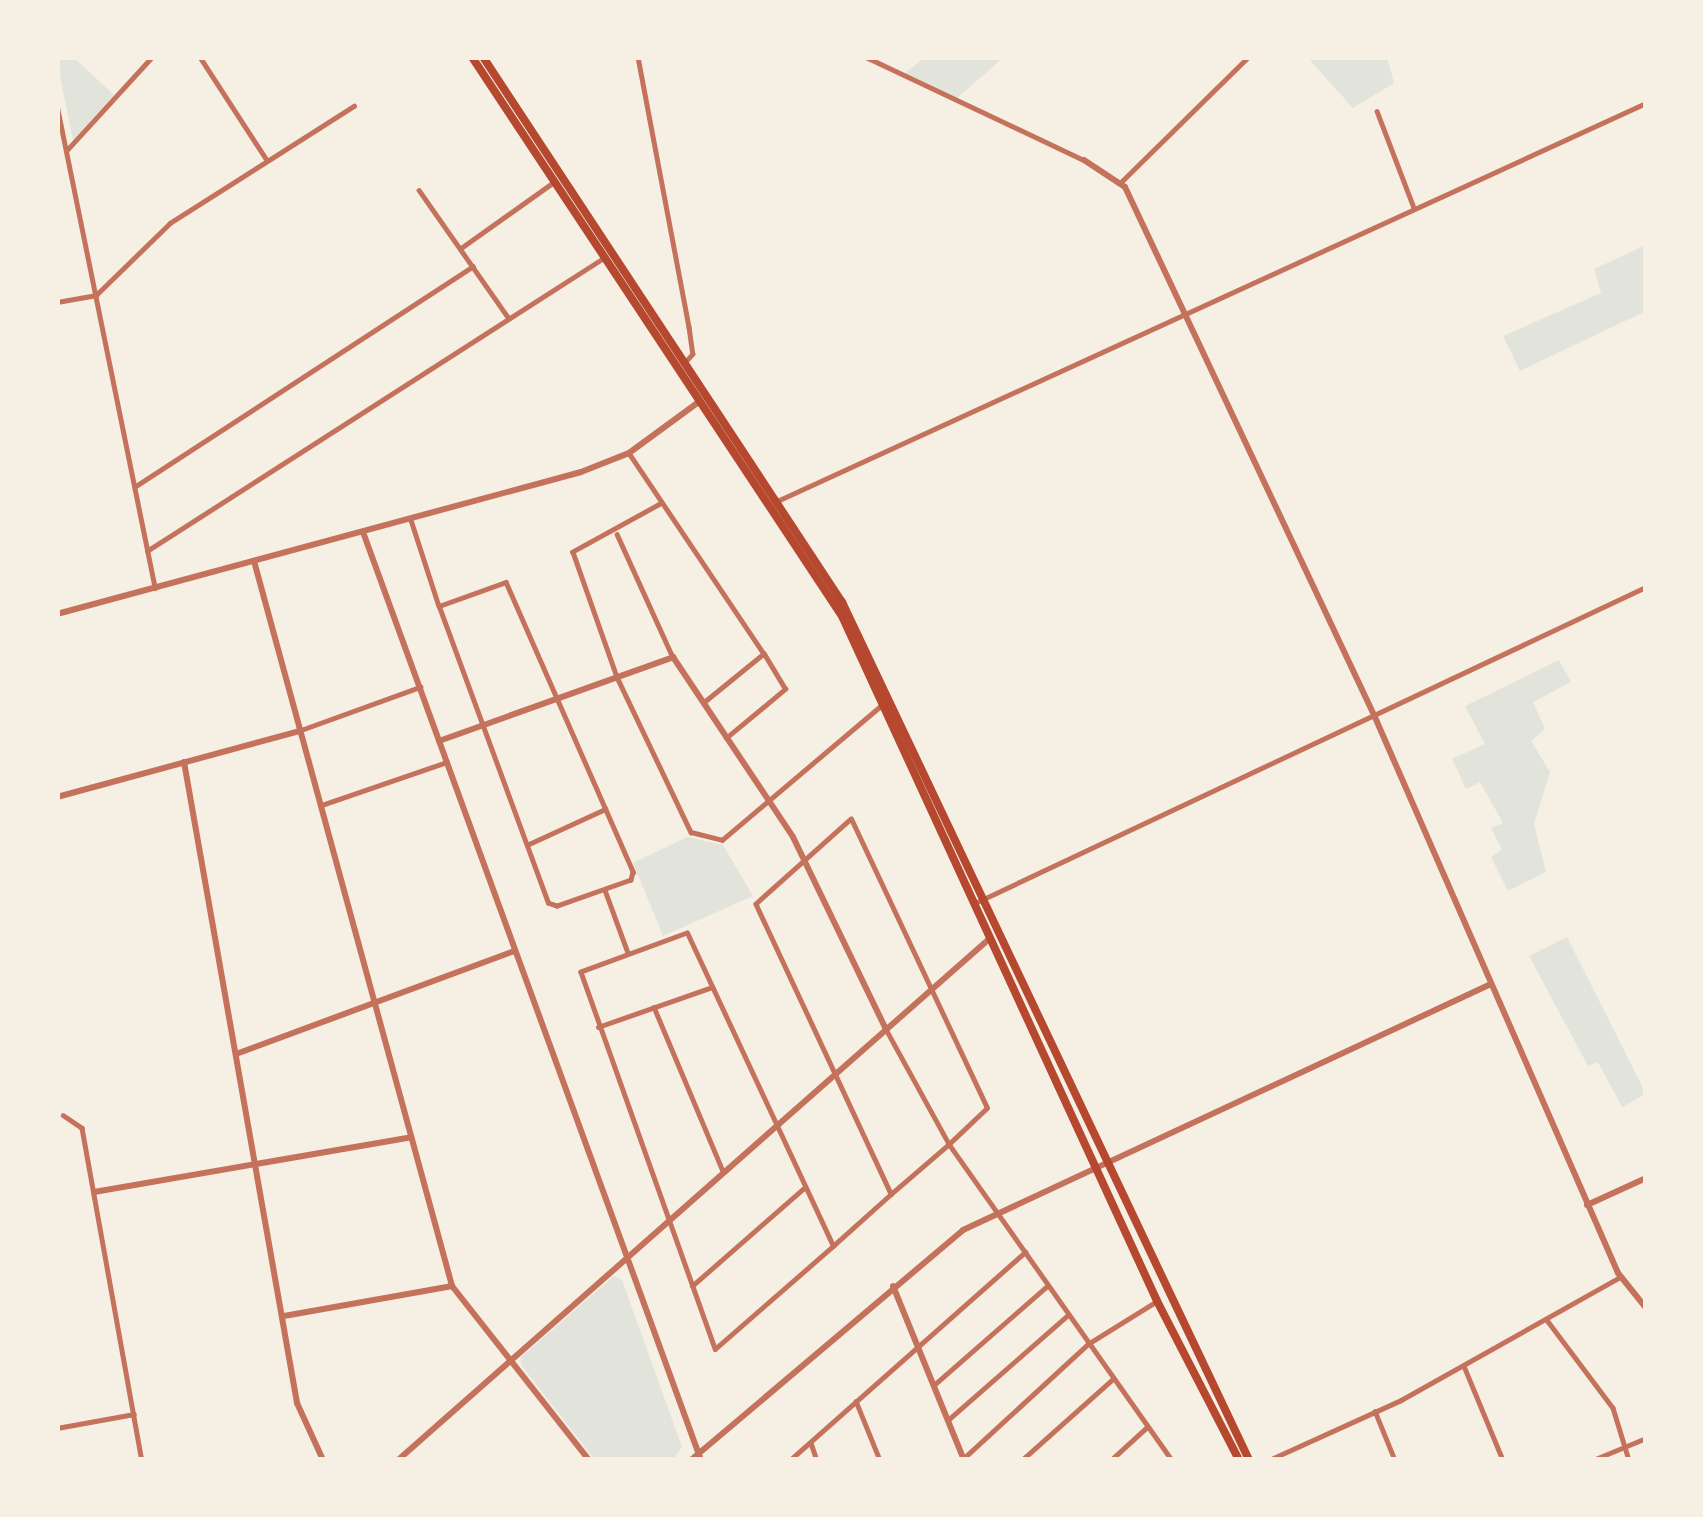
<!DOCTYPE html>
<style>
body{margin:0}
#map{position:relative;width:1703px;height:1517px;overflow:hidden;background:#f6efe4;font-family:"Sofia Sans Condensed",sans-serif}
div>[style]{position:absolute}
.green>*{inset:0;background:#e2e4dc}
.minor>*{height:4.5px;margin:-2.25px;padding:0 2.25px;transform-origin:2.25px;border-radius:2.25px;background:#c5725c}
.tertiary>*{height:6px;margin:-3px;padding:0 3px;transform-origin:3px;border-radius:3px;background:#c5725c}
.primary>*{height:8px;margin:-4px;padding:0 4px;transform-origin:4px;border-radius:4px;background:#b5482f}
span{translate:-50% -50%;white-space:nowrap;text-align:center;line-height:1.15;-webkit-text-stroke:9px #f6efe4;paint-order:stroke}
.frame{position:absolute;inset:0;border:60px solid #f6efe4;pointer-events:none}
</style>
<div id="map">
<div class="green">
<i style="clip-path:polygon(73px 57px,114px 95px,73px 140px,57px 61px)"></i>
<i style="clip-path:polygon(925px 57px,1004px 57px,956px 99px,904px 74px)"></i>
<i style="clip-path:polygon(1307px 57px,1387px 57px,1394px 83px,1353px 108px)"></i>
<i style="clip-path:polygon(1646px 245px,1646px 311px,1520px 371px,1503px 336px,1601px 293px,1594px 269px)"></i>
<i style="clip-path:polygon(1559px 660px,1571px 682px,1533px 702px,1545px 729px,1531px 741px,1550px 772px,1534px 824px,1546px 872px,1508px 891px,1491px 857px,1502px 850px,1491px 828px,1503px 823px,1480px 782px,1466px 789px,1452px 759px,1485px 744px,1465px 706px)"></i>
<i style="clip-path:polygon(687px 837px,723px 845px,753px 896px,663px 936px,633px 863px)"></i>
<i style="clip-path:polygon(1567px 937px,1646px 1094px,1622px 1107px,1598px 1062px,1588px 1066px,1529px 956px)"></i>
<i style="clip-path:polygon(614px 1276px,622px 1280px,682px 1447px,673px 1460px,595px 1460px,521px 1365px,521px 1357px)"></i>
</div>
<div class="minor">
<i style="left:200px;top:57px;width:123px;rotate:57deg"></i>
<i style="left:638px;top:57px;width:275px;rotate:79.3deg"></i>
<i style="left:689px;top:327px;width:27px;rotate:82deg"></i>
<i style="left:693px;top:354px;width:13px;rotate:132deg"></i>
<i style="left:866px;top:57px;width:241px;rotate:25.3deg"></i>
<i style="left:57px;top:105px;width:493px;rotate:78.5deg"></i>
<i style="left:1377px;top:111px;width:104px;rotate:69.1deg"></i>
<i style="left:67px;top:150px;width:126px;rotate:-47.6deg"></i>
<i style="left:1122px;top:181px;width:177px;rotate:-44.5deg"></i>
<i style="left:419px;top:190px;width:155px;rotate:55deg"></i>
<i style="left:461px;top:248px;width:114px;rotate:-35.4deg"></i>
<i style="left:57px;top:302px;width:40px;rotate:-10deg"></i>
<i style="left:96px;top:295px;width:103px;rotate:-44.2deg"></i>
<i style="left:170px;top:223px;width:218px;rotate:-32.5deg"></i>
<i style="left:629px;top:453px;width:242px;rotate:56.1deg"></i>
<i style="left:764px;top:654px;width:76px;rotate:140.9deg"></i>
<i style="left:136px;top:486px;width:402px;rotate:-33.1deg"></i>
<i style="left:775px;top:502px;width:958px;rotate:-24.61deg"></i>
<i style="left:662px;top:503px;width:102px;rotate:151.2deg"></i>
<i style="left:573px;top:552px;width:133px;rotate:70.6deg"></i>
<i style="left:617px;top:677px;width:172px;rotate:64.5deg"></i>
<i style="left:691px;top:832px;width:32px;rotate:14deg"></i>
<i style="left:722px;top:840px;width:209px;rotate:-40.2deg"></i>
<i style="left:411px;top:520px;width:90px;rotate:72deg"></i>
<i style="left:617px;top:534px;width:133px;rotate:65.6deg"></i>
<i style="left:147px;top:551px;width:541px;rotate:-32.69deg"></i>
<i style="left:506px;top:582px;width:317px;rotate:66.3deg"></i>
<i style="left:633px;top:872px;width:8px;rotate:104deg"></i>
<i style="left:631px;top:880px;width:78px;rotate:160.6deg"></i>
<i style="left:557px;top:906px;width:9px;rotate:-162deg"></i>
<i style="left:548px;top:903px;width:316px;rotate:-110.2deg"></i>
<i style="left:439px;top:606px;width:71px;rotate:-19.7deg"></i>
<i style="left:301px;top:730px;width:127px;rotate:-19.9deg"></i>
<i style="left:726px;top:738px;width:77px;rotate:-39.7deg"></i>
<i style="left:785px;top:689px;width:41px;rotate:-121deg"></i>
<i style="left:322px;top:805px;width:132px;rotate:-19deg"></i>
<i style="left:529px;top:844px;width:84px;rotate:-24.7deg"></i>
<i style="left:605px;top:890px;width:67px;rotate:69.9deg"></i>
<i style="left:975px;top:903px;width:742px;rotate:-25.22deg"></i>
<i style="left:654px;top:1007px;width:178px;rotate:67.2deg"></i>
<i style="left:598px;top:1027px;width:121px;rotate:-19.3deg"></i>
<i style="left:887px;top:1031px;width:129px;rotate:61.2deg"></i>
<i style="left:949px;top:1144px;width:387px;rotate:54.8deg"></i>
<i style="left:63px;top:1115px;width:23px;rotate:34deg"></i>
<i style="left:82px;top:1128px;width:337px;rotate:79.8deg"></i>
<i style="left:833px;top:1246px;width:345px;rotate:-115deg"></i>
<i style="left:687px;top:933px;width:113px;rotate:159.8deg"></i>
<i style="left:581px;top:972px;width:400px;rotate:70.4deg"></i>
<i style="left:715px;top:1349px;width:157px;rotate:-41.1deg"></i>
<i style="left:833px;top:1246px;width:78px;rotate:-41.9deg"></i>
<i style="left:891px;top:1194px;width:77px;rotate:-40.8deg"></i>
<i style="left:949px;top:1144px;width:52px;rotate:-43.5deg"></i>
<i style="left:987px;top:1108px;width:319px;rotate:-115.2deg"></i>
<i style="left:851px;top:819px;width:127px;rotate:138.2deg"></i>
<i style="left:756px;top:904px;width:320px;rotate:65deg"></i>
<i style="left:692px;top:1286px;width:150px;rotate:-41.2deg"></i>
<i style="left:1547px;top:1320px;width:110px;rotate:53.1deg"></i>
<i style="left:1613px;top:1408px;width:54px;rotate:72.9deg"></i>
<i style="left:1464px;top:1366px;width:102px;rotate:67.5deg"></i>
<i style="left:934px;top:1385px;width:150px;rotate:-41.2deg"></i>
<i style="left:856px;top:1401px;width:64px;rotate:67.9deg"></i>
<i style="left:1375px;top:1411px;width:53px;rotate:67.8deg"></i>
<i style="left:948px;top:1420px;width:159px;rotate:-41.2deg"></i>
<i style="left:57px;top:1428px;width:78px;rotate:-10.3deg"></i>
<i style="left:811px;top:1443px;width:18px;rotate:71deg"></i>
<i style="left:964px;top:1458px;width:168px;rotate:-42.6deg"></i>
<i style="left:1088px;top:1344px;width:81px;rotate:-31.9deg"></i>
<i style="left:790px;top:1460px;width:314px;rotate:-41.5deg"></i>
<i style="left:1022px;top:1460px;width:122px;rotate:-41.7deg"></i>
<i style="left:1111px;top:1460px;width:47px;rotate:-42.4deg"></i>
<i style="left:1269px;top:1460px;width:145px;rotate:-24.4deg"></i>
<i style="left:1401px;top:1400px;width:251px;rotate:-29.3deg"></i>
<i style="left:1593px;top:1460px;width:57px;rotate:-22.5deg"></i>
</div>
<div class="tertiary">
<i style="left:1084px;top:160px;width:49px;rotate:33.4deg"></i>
<i style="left:1125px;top:187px;width:584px;rotate:64.75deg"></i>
<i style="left:1374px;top:715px;width:609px;rotate:66.38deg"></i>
<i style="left:1618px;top:1273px;width:45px;rotate:51.3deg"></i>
<i style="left:363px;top:532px;width:988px;rotate:69.99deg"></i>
<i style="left:254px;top:561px;width:752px;rotate:74.72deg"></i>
<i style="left:452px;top:1286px;width:221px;rotate:51.8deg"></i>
<i style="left:57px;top:614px;width:543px;rotate:-15.16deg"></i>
<i style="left:581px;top:472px;width:52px;rotate:-21.6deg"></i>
<i style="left:629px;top:453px;width:88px;rotate:-36.2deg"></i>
<i style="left:439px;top:741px;width:249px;rotate:-19.7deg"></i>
<i style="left:673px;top:657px;width:216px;rotate:56.3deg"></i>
<i style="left:793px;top:837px;width:213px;rotate:64.2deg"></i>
<i style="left:184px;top:762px;width:651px;rotate:80deg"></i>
<i style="left:297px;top:1403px;width:63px;rotate:65.5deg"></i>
<i style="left:57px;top:797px;width:252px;rotate:-15.2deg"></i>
<i style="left:57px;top:1016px;width:138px;rotate:90deg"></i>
<i style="left:236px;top:1054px;width:296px;rotate:-20.3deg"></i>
<i style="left:94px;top:1192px;width:322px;rotate:-9.8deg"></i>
<i style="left:1587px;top:1205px;width:65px;rotate:-24.6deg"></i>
<i style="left:893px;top:1286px;width:188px;rotate:67.8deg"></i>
<i style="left:284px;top:1316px;width:171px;rotate:-10.1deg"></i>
<i style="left:398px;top:1460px;width:788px;rotate:-41.4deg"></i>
<i style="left:691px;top:1460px;width:356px;rotate:-40.2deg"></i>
<i style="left:963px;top:1230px;width:580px;rotate:-24.98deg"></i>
</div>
<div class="primary">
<i style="left:472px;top:57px;width:670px;rotate:56.5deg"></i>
<i style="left:842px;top:616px;width:754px;rotate:65.3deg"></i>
<i style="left:1157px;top:1301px;width:179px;rotate:62.7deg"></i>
<i style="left:483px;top:57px;width:653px;rotate:56.63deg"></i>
<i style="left:842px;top:602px;width:950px;rotate:64.62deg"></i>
</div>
<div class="frame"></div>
</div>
